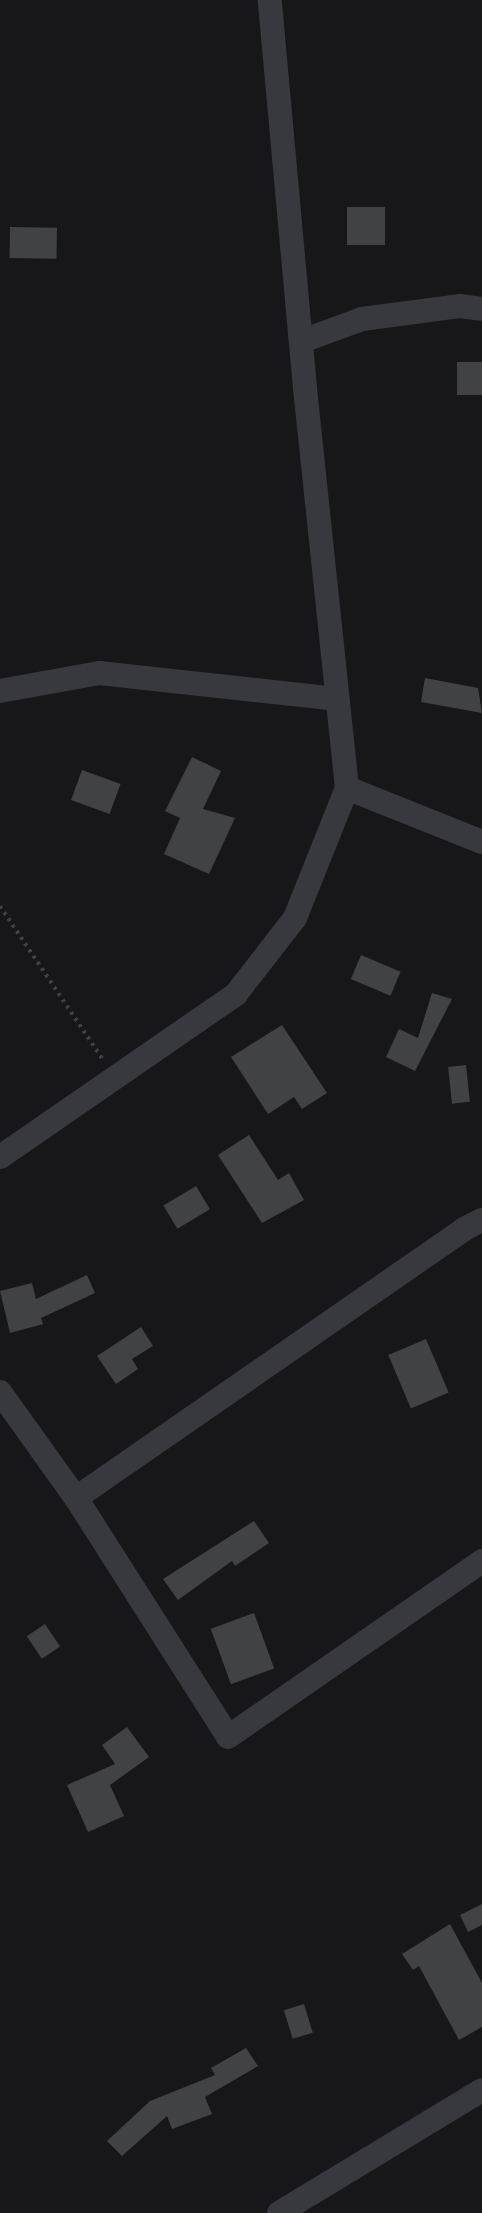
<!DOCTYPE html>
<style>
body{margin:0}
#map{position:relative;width:482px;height:2213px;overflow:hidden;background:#171719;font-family:"Golos Text",sans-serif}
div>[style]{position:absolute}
.building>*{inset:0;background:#414246;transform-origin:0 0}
.path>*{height:4px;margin-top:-2px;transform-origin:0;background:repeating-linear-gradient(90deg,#3d4146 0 3px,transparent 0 7.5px)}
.minor>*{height:24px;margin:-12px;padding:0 12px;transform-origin:12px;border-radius:12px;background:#37393e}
span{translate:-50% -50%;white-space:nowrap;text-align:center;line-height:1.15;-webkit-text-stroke:4.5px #121214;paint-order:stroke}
</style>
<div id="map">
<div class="building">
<i style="left:347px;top:207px;width:38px;height:38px"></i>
<i style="left:10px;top:227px;width:47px;height:31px;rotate:1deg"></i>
<i style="left:482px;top:362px;width:33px;height:25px;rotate:90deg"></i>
<i style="clip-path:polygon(425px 678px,478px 688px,482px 713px,421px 702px)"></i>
<i style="clip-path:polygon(192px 757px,221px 771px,203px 809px,235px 818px,209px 874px,164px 854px,180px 818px,165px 811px)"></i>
<i style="left:82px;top:770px;width:41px;height:32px;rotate:20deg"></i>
<i style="left:361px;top:955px;width:43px;height:26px;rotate:23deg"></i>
<i style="clip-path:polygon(432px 993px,452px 999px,415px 1071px,386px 1057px,399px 1029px,418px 1038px)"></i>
<i style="clip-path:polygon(282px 1025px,327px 1093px,302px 1109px,294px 1097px,268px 1114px,231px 1057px)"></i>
<i style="left:466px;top:1065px;width:37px;height:18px;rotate:84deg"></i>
<i style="clip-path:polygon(249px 1135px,278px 1180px,289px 1173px,304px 1200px,262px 1223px,218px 1155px)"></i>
<i style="left:196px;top:1186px;width:27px;height:38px;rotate:59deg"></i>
<i style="clip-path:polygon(87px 1275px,95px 1293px,41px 1318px,43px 1324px,10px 1333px,0 1291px,32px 1283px,36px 1299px)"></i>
<i style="clip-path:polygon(141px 1327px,153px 1346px,132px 1359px,138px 1369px,116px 1384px,97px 1356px)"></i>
<i style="left:426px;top:1339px;width:58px;height:41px;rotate:67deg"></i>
<i style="clip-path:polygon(254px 1521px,269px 1543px,235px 1566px,232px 1561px,178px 1600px,163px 1579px)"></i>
<i style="left:254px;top:1613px;width:59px;height:46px;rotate:70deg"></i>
<i style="left:45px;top:1624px;width:27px;height:22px;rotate:56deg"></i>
<i style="clip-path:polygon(127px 1727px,149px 1757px,110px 1785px,124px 1816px,88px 1832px,67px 1785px,115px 1764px,102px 1745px)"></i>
<i style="clip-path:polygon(482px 1904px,482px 1925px,468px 1932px,460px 1915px)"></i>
<i style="clip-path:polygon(450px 1924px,482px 1983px,482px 2027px,459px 2040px,419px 1966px,413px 1970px,402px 1954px)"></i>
<i style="left:304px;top:2004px;width:30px;height:21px;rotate:73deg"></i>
<i style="clip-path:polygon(246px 2048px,258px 2066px,205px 2097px,212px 2114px,172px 2129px,167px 2116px,122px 2156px,107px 2141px,150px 2101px,215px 2075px,211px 2068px)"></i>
</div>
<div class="path">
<i style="left:0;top:906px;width:185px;rotate:56.2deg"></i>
</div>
<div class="minor">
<i style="left:302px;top:341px;width:64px;rotate:-20.1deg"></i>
<i style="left:362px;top:319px;width:98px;rotate:-7.6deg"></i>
<i style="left:459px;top:306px;width:23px;rotate:7deg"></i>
<i style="left:0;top:691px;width:101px;rotate:-10.3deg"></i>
<i style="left:99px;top:673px;width:239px;rotate:6.2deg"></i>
<i style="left:347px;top:788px;width:145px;rotate:21.8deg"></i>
<i style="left:0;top:1157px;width:287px;rotate:-34.6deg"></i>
<i style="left:236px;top:994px;width:96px;rotate:-52.2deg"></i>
<i style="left:295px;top:918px;width:140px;rotate:-68.2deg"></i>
<i style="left:347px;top:788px;width:402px;rotate:-96deg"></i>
<i style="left:305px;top:388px;width:390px;rotate:-95.2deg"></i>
<i style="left:0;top:1392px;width:130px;rotate:54.4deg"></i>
<i style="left:76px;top:1498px;width:283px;rotate:57.5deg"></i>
<i style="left:228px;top:1737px;width:309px;rotate:-34.7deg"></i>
<i style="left:76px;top:1498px;width:472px;rotate:-34.7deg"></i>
<i style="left:464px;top:1229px;width:20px;rotate:-27deg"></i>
<i style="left:279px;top:2213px;width:237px;rotate:-31.2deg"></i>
</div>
</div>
